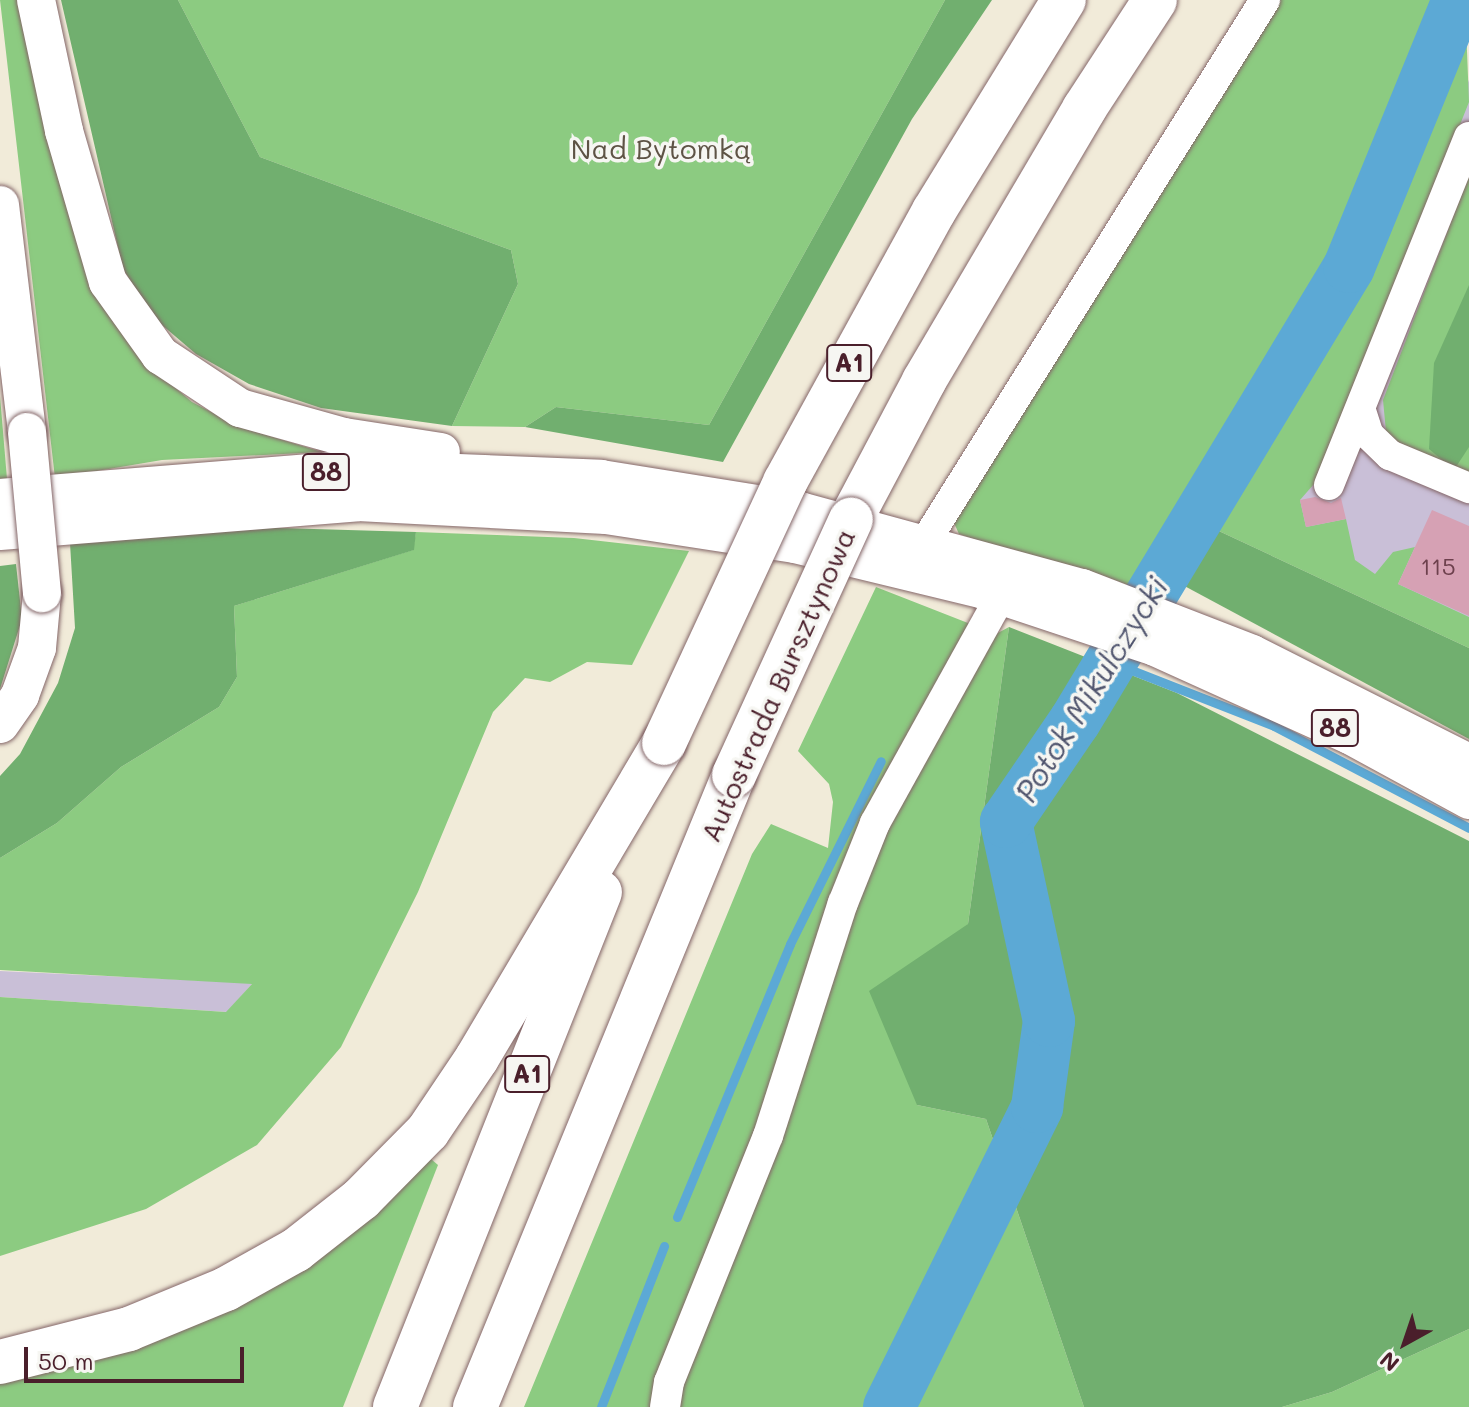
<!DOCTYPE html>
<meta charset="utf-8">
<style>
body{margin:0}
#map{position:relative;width:1469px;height:1407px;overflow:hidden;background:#f1ebd9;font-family:Mali,sans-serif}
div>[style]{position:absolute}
.industrial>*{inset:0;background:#c9bfd7}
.green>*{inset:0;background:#8ccb81}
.forest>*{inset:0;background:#71af6f}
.stream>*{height:9px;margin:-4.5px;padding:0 4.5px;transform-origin:4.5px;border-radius:4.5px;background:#5ca9d5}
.river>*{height:52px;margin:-26px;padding:0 26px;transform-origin:26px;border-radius:26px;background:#5ca9d5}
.building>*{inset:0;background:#d6a1b4}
.roads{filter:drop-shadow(0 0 2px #846668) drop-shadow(0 0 2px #846668)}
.minor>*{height:30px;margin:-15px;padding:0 15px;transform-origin:15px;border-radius:15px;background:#fff}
.major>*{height:38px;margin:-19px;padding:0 19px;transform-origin:19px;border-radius:19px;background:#fff}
.highway>*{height:44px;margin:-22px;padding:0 22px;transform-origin:22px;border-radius:22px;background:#fff}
.bridges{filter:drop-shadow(0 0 2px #846668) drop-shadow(0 0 2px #846668)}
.major-bridge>*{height:38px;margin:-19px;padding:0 19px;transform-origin:19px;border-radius:19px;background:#fff}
.highway-bridge>*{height:44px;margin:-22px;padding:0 22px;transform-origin:22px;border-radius:22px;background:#fff}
span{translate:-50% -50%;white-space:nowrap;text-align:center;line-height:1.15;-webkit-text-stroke:7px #f6f6f2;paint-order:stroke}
.number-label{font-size:24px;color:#6d404d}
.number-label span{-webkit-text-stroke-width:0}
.shield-label span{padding:2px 6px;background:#f6f6f2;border:2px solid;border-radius:6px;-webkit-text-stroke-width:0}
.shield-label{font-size:26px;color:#4a1f2b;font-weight:700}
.park-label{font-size:28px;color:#5e5345}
.street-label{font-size:28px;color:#4a1f2b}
.water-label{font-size:30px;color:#51566f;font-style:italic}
.north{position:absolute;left:1365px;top:1303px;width:80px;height:80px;-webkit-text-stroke:6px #f6f6f2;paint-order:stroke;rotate:220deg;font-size:22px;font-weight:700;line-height:32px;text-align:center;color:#4a1f2b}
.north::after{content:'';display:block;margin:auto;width:28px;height:36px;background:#4a1f2b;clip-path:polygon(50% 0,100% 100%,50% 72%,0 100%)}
.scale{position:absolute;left:24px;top:1347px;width:220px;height:36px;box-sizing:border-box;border:4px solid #4a1f2b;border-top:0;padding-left:10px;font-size:24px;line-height:28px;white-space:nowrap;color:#4a1f2b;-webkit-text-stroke:6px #f6f6f2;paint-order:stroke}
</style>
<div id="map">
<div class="industrial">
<i style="clip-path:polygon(1469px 80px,1469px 637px,1276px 549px)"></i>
<i style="clip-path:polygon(0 971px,253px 983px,227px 1012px,0 997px)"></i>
</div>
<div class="green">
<i style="clip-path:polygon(0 0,23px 0,139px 357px,192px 402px,240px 427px,322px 452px,162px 460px,55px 478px)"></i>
<i style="clip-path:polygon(178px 0,945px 0,709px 425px,556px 407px,525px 427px,452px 426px,518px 284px,511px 250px,260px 157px)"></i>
<i style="clip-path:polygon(1272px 0,1450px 0,1342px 272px,1287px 370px,1144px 591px,1093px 572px,1088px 579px,959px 534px,954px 523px)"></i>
<i style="clip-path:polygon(1465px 0,1469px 102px,1321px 476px,1300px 500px,1306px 527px,1346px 519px,1355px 560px,1375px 574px,1393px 552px,1415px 547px,1398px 584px,1469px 617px,1469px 648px,1206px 525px,1279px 412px,1355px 276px)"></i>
<i style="clip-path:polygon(1469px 175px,1469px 473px,1401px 448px,1386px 432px,1383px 400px)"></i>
<i style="clip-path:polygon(0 396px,7px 479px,0 479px)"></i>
<i style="clip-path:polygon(416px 532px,574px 538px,689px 551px,632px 665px,587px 662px,550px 682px,525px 678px,493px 712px,418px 892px,341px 1047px,257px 1145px,146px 1209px,0 1256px,0 997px,226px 1012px,252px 984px,0 970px,0 858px,57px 823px,121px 767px,219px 707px,237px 677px,234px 606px,413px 550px)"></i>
<i style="clip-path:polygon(876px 587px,996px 634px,1009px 627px,968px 924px,917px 1105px,986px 1119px,1084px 1407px,524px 1407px,752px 854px,771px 824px,828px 848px,833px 802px,829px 784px,798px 751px)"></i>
<i style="clip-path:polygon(431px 1159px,438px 1165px,343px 1407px,0 1407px,0 1382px)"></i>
<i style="clip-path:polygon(1469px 1329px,1469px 1407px,1282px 1407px,1332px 1392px)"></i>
</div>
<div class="forest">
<i style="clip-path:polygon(61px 0,178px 0,260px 157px,511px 250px,518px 284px,452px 426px,321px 408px,249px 384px,196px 354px,155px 319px,123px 269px)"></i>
<i style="clip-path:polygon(945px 0,992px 0,912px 119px,723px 462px,525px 427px,556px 407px,709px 425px)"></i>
<i style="clip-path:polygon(1469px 285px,1469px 447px,1454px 470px,1429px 449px,1434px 363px)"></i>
<i style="clip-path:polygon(1206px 525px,1469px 648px,1469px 739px,1177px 582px)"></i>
<i style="clip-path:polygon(244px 527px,416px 532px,414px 550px,234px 606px,237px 677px,219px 707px,121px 767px,57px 823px,0 858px,0 776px,20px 754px,58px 683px,75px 628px,70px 543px)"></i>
<i style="clip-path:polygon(16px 564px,22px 619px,0 689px,0 566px)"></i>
<i style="clip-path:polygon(1009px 627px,1177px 693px,1469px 841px,1469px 1329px,1332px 1392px,1282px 1407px,1084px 1407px,986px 1119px,917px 1105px,869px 991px,968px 924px)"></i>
</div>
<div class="stream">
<i style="left:1111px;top:662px;width:175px;rotate:21.4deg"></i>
<i style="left:1274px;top:726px;width:220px;rotate:27.6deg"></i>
<i style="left:677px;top:1217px;width:295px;rotate:-67.5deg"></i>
<i style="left:790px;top:944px;width:204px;rotate:-63.6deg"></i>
<i style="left:601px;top:1407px;width:173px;rotate:-68.6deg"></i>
</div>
<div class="river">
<i style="left:889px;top:1407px;width:335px;rotate:-63.7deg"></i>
<i style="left:1037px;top:1107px;width:87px;rotate:-82.1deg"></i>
<i style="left:1049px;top:1021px;width:204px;rotate:-102.2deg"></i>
<i style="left:1006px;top:822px;width:122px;rotate:-55.7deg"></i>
<i style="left:1075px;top:721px;width:530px;rotate:-58.89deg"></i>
<i style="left:1349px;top:267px;width:288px;rotate:-67.8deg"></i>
</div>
<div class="building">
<i style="clip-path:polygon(1315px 497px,1331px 503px,1341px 498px,1346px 519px,1306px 527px,1300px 500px)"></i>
<i style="clip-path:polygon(1432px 510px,1469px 526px,1469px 616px,1398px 584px)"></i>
</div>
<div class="roads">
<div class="minor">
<i style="left:1361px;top:411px;width:25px;rotate:72deg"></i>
<i style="left:1369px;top:435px;width:29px;rotate:44deg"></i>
<i style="left:1390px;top:455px;width:86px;rotate:22.7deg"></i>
<i style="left:1329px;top:485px;width:375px;rotate:-68.1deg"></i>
<i style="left:925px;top:542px;width:640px;rotate:-57.9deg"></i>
<i style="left:665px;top:1407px;width:25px;rotate:-81deg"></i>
<i style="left:669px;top:1382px;width:265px;rotate:-68.1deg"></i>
<i style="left:768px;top:1136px;width:245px;rotate:-72.2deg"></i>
<i style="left:843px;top:903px;width:86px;rotate:-68.2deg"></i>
<i style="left:875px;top:823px;width:260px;rotate:-61deg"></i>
</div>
<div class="major">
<i style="left:36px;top:0;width:134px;rotate:77.9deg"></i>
<i style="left:64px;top:131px;width:157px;rotate:73.8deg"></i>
<i style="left:108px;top:282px;width:90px;rotate:54.5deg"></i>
<i style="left:160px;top:355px;width:96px;rotate:33.5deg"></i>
<i style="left:240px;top:408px;width:108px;rotate:15.6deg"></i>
<i style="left:344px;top:437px;width:98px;rotate:8.8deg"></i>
<i style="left:0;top:205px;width:229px;rotate:83.2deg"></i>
<i style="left:0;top:498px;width:358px;rotate:-4.6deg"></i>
<i style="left:357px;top:469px;width:244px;rotate:2.3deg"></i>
<i style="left:601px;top:479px;width:202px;rotate:9.1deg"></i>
<i style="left:800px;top:511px;width:292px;rotate:15.3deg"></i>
<i style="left:1082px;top:588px;width:182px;rotate:21.2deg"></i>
<i style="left:1252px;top:654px;width:243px;rotate:26.7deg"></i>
<i style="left:0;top:531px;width:359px;rotate:-4.6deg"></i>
<i style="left:358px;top:502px;width:248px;rotate:3deg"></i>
<i style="left:606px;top:515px;width:191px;rotate:8.7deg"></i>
<i style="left:795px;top:544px;width:191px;rotate:13.6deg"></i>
<i style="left:981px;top:589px;width:183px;rotate:18.4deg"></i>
<i style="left:1155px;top:647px;width:214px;rotate:24.3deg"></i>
<i style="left:1350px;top:735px;width:136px;rotate:28.6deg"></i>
<i style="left:0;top:724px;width:35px;rotate:-55deg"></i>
<i style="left:20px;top:695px;width:50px;rotate:-70.1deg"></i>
<i style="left:37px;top:648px;width:55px;rotate:-84.8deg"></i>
</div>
<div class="highway">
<i style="left:851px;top:519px;width:156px;rotate:-62.1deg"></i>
<i style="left:924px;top:381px;width:316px;rotate:-59.5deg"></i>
<i style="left:1084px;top:109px;width:130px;rotate:-56.9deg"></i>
<i style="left:0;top:1362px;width:133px;rotate:-14.3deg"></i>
<i style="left:129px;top:1329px;width:105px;rotate:-22.4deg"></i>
<i style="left:226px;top:1289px;width:80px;rotate:-29.1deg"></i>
<i style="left:296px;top:1250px;width:83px;rotate:-38.1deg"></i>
<i style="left:361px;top:1199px;width:95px;rotate:-45.4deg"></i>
<i style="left:428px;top:1131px;width:88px;rotate:-56.1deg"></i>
<i style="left:477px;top:1058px;width:366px;rotate:-59.3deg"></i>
<i style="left:395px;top:1407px;width:554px;rotate:-68.29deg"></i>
<i style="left:475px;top:1407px;width:683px;rotate:-67.72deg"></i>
</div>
</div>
<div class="bridges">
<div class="major-bridge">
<i style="left:27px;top:432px;width:162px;rotate:84.7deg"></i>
</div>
<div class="highway-bridge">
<i style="left:664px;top:743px;width:288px;rotate:-65.1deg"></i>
<i style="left:785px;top:482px;width:309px;rotate:-61.2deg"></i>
<i style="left:934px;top:211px;width:248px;rotate:-58.4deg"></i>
<i style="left:734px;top:775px;width:281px;rotate:-65.4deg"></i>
</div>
</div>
<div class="number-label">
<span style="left:1438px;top:566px">115</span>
</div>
<div class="shield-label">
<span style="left:849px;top:363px">A1</span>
<span style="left:326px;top:472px">88</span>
<span style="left:1335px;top:728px">88</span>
<span style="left:527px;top:1074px">A1</span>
</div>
<div class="park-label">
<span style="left:661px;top:148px">Nad Bytomką</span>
</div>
<div class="street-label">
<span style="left:777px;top:685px;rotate:-66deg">Autostrada Bursztynowa</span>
</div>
<div class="water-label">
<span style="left:1091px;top:689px;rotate:-58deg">Potok Mikulczycki</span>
</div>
<div class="north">N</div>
<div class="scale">50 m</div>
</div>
